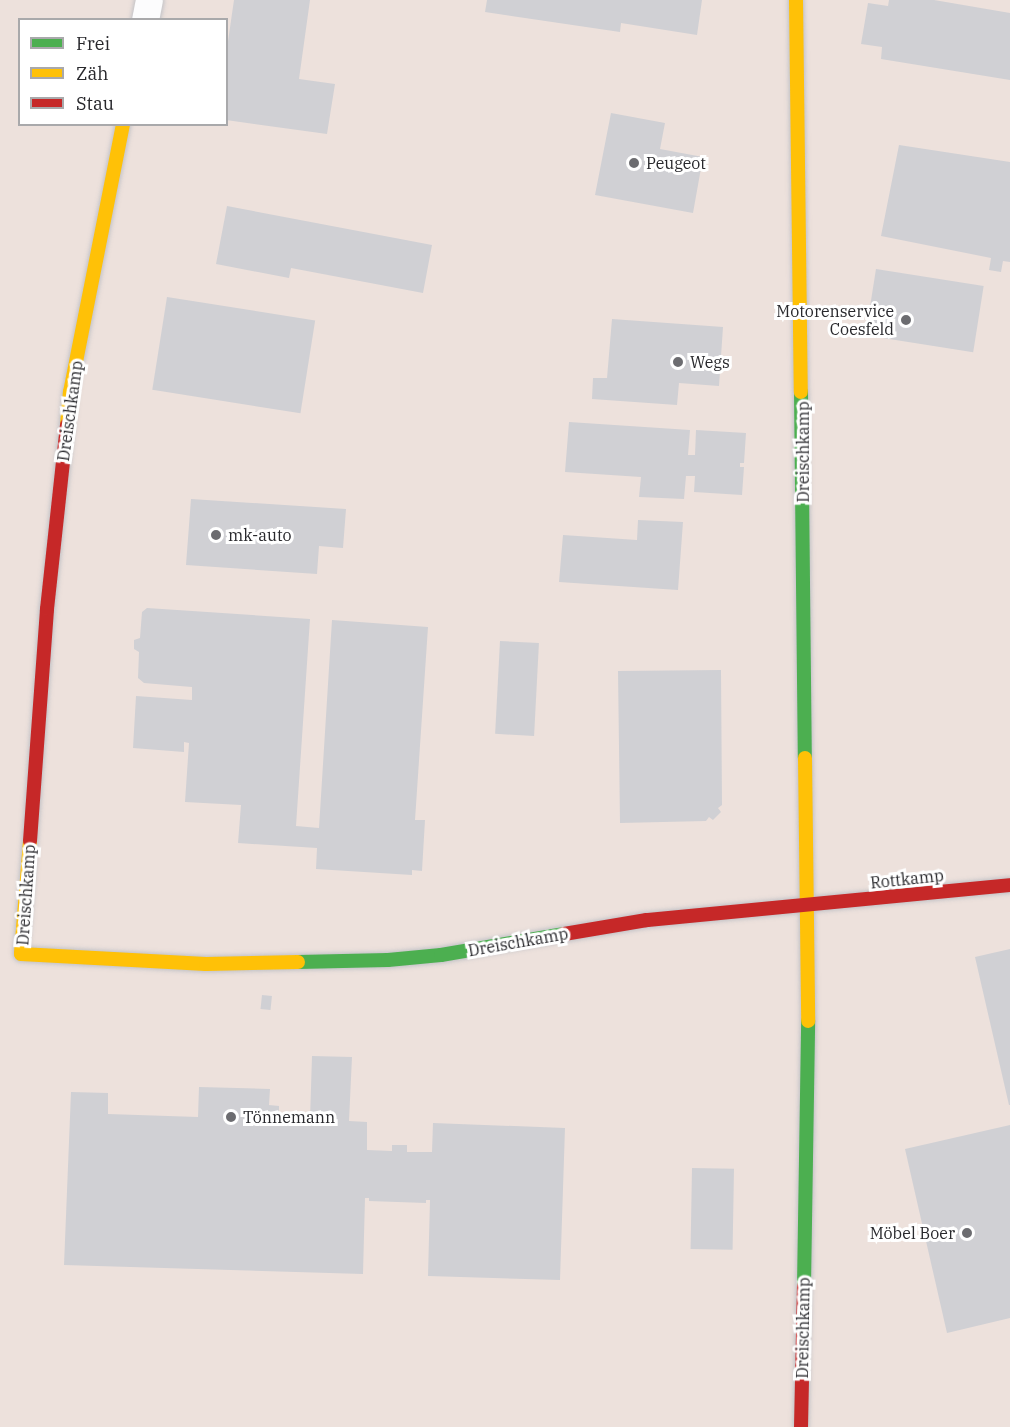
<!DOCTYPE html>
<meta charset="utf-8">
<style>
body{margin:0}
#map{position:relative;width:1010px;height:1427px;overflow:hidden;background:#eaeaef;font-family:"IBM Plex Serif",serif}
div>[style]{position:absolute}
.industrial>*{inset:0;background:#ede1dc}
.building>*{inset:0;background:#d0d0d4;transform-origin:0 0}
.roads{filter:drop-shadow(0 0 2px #c3c3c7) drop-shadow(0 0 2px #c3c3c7)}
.street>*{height:27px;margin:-13.5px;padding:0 13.5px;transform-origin:13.5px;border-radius:13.5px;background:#fcfcfd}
.fast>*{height:14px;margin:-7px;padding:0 7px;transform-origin:7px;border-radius:7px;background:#4caf50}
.slow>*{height:14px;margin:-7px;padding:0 7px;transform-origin:7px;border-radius:7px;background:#ffc107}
.jam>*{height:14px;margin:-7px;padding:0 7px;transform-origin:7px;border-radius:7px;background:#c62828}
.dots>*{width:16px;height:16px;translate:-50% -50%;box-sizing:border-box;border:3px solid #fff;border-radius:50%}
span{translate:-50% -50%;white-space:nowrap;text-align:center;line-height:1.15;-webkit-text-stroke:6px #fff;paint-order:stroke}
.poi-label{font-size:16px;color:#28282c}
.left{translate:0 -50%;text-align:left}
.right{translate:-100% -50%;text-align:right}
.street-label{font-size:16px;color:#28282c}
.legend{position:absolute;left:18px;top:18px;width:210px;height:108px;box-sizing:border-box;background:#fff;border:2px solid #a9a9ab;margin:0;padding:8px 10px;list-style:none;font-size:18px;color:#28282c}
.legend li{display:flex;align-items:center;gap:12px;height:30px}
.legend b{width:30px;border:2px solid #a9a9ab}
</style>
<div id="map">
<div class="industrial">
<i style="clip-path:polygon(evenodd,0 0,1010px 0,1010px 1427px,0 1427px,0 0,20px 20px,226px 20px,226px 124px,20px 124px,20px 20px)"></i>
</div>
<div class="building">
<i style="clip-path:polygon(234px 0,310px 0,299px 79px,335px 84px,327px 134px,226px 120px,226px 55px)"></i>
<i style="clip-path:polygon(487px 0,702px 0,697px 35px,621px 23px,620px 32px,485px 12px)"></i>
<i style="clip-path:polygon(889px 0,934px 0,1010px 13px,1010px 80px,881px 59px,882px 47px,861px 44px,868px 3px,888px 6px)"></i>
<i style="clip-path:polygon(611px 113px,665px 123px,660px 149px,703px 157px,693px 213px,595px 195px)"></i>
<i style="clip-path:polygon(899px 145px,1010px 162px,1010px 262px,1003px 261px,1001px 272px,989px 270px,991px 258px,881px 236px)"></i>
<i style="clip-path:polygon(227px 206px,432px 245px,423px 293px,291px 268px,289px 278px,216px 264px)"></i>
<i style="left:876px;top:269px;width:109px;height:67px;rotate:9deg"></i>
<i style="left:167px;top:297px;width:150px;height:94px;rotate:9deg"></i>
<i style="clip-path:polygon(612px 319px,723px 327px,719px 386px,679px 383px,677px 405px,592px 399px,593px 378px,607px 378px)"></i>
<i style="clip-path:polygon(569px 422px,690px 430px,688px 455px,695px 455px,696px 430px,746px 433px,744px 463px,740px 463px,740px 467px,744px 467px,742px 495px,694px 492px,695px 476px,686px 476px,684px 499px,639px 497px,641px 477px,565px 472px)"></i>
<i style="clip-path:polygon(191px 499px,346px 509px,343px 548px,319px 546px,317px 574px,186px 565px)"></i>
<i style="clip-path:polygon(638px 520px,683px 522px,678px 590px,559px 582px,563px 535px,637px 540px)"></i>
<i style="clip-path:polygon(147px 608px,310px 619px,296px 826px,319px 828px,332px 620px,428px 627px,415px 820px,425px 820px,422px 871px,412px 870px,412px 875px,316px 869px,317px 848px,238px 843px,241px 805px,185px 802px,189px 743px,184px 742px,184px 752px,133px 748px,136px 696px,192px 700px,192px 687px,144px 683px,138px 678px,139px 652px,134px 649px,134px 640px,140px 638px,142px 612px)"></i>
<i style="left:500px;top:641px;width:39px;height:93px;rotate:3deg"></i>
<i style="clip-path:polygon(721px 670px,722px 805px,718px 808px,721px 812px,713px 820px,709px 817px,706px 821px,620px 823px,618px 671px)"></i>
<i style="clip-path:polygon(1010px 949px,1010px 1105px,1009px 1105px,975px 957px)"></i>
<i style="left:262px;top:995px;width:10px;height:14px;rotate:6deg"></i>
<i style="clip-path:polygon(312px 1056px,352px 1057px,349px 1121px,367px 1122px,367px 1150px,392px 1151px,392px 1145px,407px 1145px,407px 1152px,432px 1152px,433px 1123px,565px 1128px,560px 1280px,428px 1276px,430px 1200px,426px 1200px,426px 1203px,369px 1201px,369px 1198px,365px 1198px,363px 1274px,64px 1265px,71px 1092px,108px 1093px,108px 1114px,198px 1117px,199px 1087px,270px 1089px,269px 1105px,279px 1106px,279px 1120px,310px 1120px)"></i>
<i style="clip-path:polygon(1010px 1125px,1010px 1318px,947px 1333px,905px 1149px)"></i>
<i style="left:692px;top:1168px;width:42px;height:81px;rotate:1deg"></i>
</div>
<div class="roads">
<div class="street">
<i style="left:145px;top:20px;width:20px;rotate:-79deg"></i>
</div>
<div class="fast">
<i style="left:801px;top:392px;width:366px;rotate:89.4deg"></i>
<i style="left:298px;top:962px;width:90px;rotate:-1.3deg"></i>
<i style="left:388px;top:960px;width:53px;rotate:-5.4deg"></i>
<i style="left:441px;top:955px;width:125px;rotate:-9.7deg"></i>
<i style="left:804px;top:1286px;width:265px;rotate:-89.1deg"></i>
</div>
<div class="slow">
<i style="left:796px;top:0;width:392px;rotate:89.3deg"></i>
<i style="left:67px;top:425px;width:33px;rotate:-85deg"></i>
<i style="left:70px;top:392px;width:273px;rotate:-78.8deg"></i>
<i style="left:805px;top:758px;width:263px;rotate:89.3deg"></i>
<i style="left:30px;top:841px;width:113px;rotate:94.6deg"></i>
<i style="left:21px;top:954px;width:185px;rotate:3.1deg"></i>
<i style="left:206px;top:964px;width:92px;rotate:-1.2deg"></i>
</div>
<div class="jam">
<i style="left:30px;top:841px;width:233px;rotate:-85.8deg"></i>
<i style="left:47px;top:609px;width:185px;rotate:-83.8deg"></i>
<i style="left:564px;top:934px;width:84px;rotate:-9.6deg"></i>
<i style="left:647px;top:920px;width:365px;rotate:-5.5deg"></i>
<i style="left:801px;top:1427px;width:141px;rotate:-88.8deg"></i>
</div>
</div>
<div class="dots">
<i style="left:634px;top:163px;background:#6c6c70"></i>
<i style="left:906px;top:320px;background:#6c6c70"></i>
<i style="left:678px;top:362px;background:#6c6c70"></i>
<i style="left:216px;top:535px;background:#6c6c70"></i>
<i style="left:231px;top:1117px;background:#6c6c70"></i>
<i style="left:967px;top:1233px;background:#6c6c70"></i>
</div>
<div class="poi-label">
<span class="left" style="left:646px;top:163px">Peugeot</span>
<span class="right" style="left:894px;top:320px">Motorenservice<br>Coesfeld</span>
<span class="left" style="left:690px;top:362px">Wegs</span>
<span class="left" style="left:228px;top:535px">mk-auto</span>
<span class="left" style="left:243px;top:1117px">Tönnemann</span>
<span class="right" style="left:955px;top:1233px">Möbel Boer</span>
</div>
<div class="street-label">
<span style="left:70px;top:411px;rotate:-82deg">Dreischkamp</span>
<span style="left:803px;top:452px;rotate:-90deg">Dreischkamp</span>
<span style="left:907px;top:879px;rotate:-6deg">Rottkamp</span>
<span style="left:26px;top:895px;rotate:-86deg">Dreischkamp</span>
<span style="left:518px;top:942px;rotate:-10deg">Dreischkamp</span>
<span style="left:803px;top:1328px;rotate:-89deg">Dreischkamp</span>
</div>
<ul class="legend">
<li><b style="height:8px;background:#4caf50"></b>Frei</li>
<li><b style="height:8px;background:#ffc107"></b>Zäh</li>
<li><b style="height:8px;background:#c62828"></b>Stau</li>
</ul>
</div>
